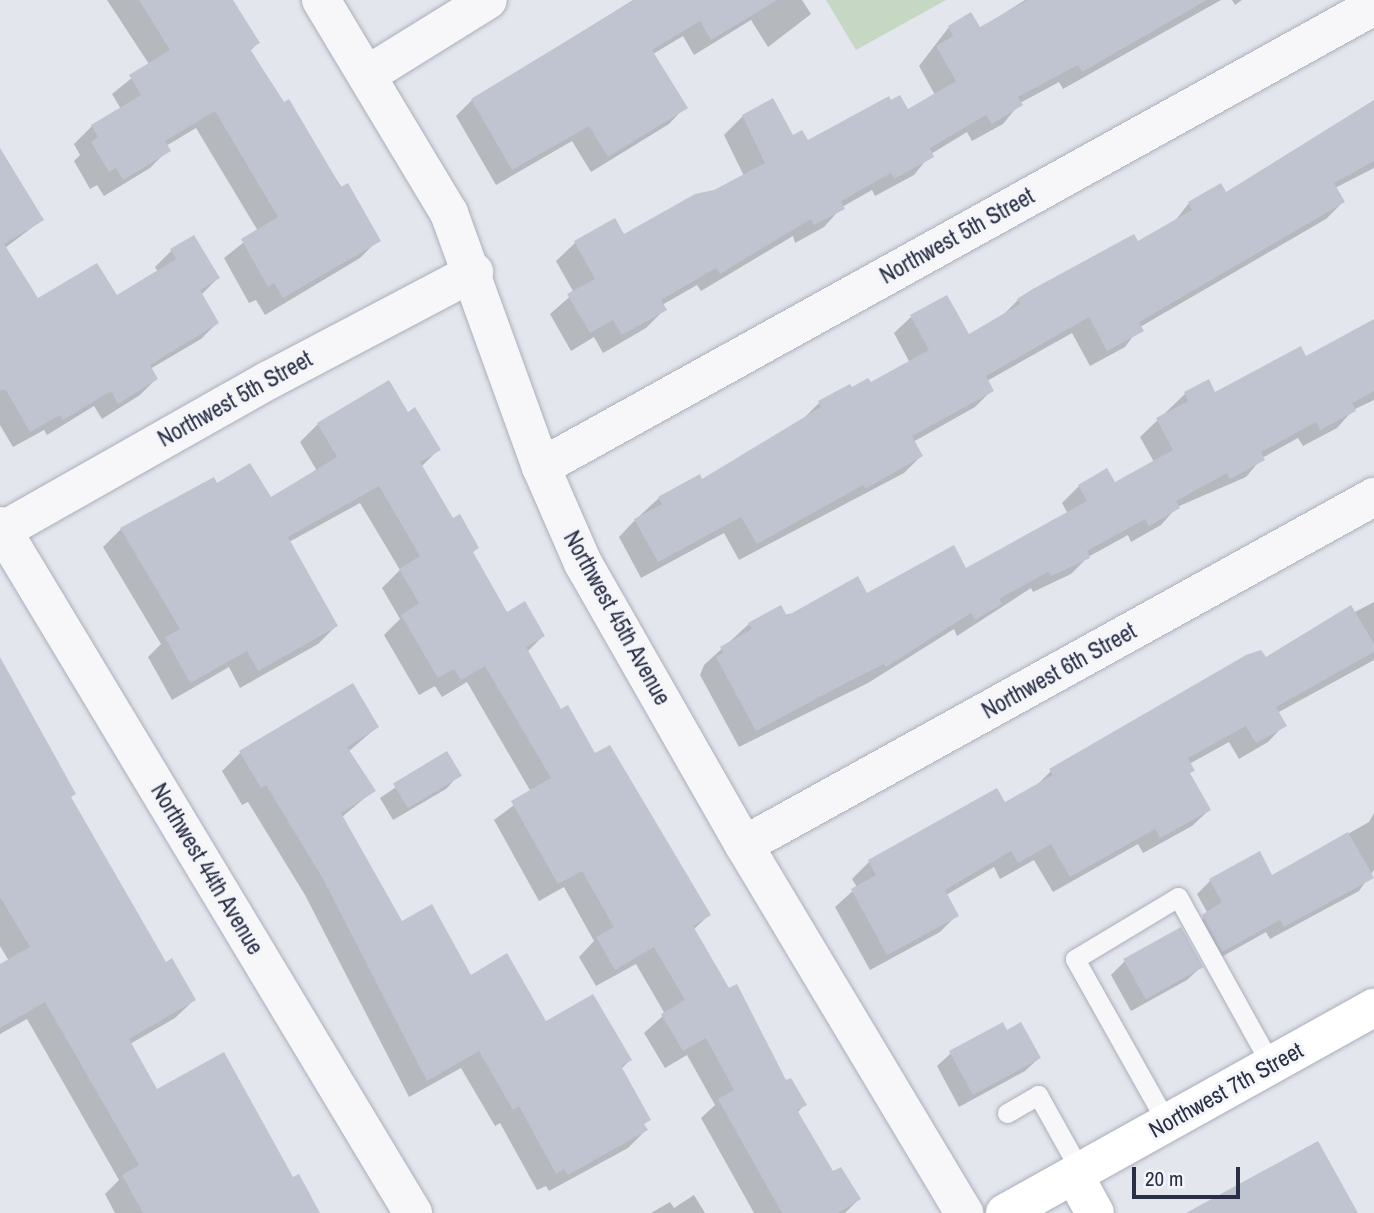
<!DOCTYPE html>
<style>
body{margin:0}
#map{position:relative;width:1374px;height:1213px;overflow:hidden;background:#e3e6ed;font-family:"Archivo Narrow",sans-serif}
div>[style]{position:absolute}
.green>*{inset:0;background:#c6d7c4}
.shadow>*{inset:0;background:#0003}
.building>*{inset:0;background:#c0c4d0;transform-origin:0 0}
.roads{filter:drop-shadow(0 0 2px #abafbb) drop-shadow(0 0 2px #abafbb)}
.lane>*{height:19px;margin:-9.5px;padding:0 9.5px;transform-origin:9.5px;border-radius:9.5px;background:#f7f7fa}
.street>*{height:38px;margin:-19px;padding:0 19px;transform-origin:19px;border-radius:19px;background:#f7f7fa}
.secondary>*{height:38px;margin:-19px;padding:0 19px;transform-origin:19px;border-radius:19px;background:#fff}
span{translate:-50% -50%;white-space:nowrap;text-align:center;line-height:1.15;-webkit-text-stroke:6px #f4f5f9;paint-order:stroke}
.street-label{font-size:23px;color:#292f47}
.scale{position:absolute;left:1132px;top:1167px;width:108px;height:32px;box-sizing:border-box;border:4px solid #292f47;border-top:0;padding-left:9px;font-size:21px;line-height:24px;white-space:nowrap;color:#292f47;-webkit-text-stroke:5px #f4f5f9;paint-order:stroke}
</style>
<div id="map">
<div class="green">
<i style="clip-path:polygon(826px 0,946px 0,856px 50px)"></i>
</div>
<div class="shadow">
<i style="clip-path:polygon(107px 0,232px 0,258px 43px,249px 52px,378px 240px,360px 258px,265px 315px,256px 300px,249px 303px,224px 258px,258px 231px,196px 128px,166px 146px,168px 150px,150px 168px,104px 196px,97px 185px,90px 189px,74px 161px,80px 155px,74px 144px,92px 126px,121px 109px,112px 94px,149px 64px)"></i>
<i style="clip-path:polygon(633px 0,802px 0,811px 14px,768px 47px,751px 20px,694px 55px,683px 36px,653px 54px,685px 107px,669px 124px,591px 172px,572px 141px,496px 185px,456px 116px,472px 100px)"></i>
<i style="clip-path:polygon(1025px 0,1221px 0,1063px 89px,1059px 82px,1020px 103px,1003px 124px,972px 141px,967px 132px,931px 154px,914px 175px,875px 196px,872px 190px,842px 207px,824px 227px,795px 243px,793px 236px,701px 291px,697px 285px,662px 305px,664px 310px,646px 328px,603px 353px,594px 337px,571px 351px,550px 314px,574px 293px,556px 261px,575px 243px,614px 221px,623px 236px,744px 176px,724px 135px,743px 116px,807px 142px,908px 111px,935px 95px,919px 66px,949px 27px,979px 29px)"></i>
<i style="clip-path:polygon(1232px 0,1242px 0,1235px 5px)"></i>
<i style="clip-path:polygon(1374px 102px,1374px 168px,1335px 188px,1343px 202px,1326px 219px,1140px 327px,1125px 347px,1090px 366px,1072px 333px,987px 381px,992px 390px,975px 407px,913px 442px,921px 456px,904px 473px,739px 560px,724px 533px,641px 578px,619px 537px,635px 520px,659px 498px,702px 481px,802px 420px,819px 403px,870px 385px,910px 363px,894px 333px,911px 317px,968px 336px,1002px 316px,1018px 300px,1137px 243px,1174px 222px,1189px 203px,1226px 194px)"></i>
<i style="clip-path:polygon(0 155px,42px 220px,5px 248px,37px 301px,116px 297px,158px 272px,155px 267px,171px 251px,194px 237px,218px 278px,201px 295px,217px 323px,201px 339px,150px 369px,156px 379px,140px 395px,102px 419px,94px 406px,47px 435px,44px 430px,13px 447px,0 425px)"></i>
<i style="clip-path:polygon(1374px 321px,1374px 400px,1353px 410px,1337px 428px,1303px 446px,1298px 438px,1262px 458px,1246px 477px,1177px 507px,1161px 525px,1131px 542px,1128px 535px,1088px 557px,1071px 574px,1033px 592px,1031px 588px,957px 636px,954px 629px,868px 683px,739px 747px,700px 675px,704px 665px,749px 624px,966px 570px,1068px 514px,1062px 503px,1079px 486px,1114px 484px,1154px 462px,1140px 437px,1185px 394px,1208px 381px,1215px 394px,1306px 358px)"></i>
<i style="clip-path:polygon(407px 415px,438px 450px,421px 467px,452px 520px,477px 548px,472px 553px,507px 614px,543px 636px,527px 652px,561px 711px,709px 915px,693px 930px,785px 1083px,805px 1104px,797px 1113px,833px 1173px,859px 1199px,845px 1213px,754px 1213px,701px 1118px,715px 1105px,687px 1055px,665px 1068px,644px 1033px,665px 1014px,636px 964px,596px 986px,579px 957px,594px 941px,564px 887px,539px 901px,494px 820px,531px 792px,467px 682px,442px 697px,435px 686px,419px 695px,384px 635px,400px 619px,382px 588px,400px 570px,360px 503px,289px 542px,336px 626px,318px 644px,240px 688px,229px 667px,172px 700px,148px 657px,161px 644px,103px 547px,121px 529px,216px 486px,271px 500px,317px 471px,300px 442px,318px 424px)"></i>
<i style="clip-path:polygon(1374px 602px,1374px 660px,1277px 713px,1284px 725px,1268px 742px,1239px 759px,1229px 742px,1189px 764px,1189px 774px,1209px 810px,1192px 826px,1143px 853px,1138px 844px,1053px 892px,1034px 860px,1000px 879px,994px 867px,946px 895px,957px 915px,940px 932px,870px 970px,835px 907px,857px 887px,852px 879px,869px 862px,1004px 804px,1034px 788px,1051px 771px)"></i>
<i style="clip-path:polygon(0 658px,70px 797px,165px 964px,194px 1000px,175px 1018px,130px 1044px,156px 1091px,293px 1179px,317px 1213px,115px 1213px,105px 1194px,119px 1180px,27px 1019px,0 1034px,0 966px,9px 961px,0 946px)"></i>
<i style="clip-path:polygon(377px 727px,348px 752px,373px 791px,342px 817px,401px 924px,470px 977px,546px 1024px,630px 1060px,621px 1069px,649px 1120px,643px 1125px,646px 1130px,628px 1148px,549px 1191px,546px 1186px,537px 1190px,500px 1123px,495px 1126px,461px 1068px,409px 1097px,305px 895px,248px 802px,242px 805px,222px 771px,240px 753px)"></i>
<i style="clip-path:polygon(446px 753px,459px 775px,446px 789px,393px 820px,380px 798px)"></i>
<i style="clip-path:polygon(1374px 813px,1374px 870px,1359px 891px,1270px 939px,1266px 932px,1209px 964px,1190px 930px,1208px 914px,1197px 894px,1210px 881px,1272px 877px,1369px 822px)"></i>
<i style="clip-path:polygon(1125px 961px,1201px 967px,1187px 980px,1131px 1011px,1111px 975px)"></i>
<i style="clip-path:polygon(1007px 1032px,1039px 1058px,1025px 1071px,959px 1107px,937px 1066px,951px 1053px)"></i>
<i style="clip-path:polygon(694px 1195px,705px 1213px,651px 1213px,670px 1202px,674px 1208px)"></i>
</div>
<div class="building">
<i style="clip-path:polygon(139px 0,233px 0,260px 43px,250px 49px,284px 102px,289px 99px,341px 187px,348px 183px,381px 241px,283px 298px,274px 283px,268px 287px,241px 239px,278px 217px,215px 111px,165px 141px,171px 151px,123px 180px,116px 168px,109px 172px,91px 142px,98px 137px,91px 125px,141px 95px,129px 75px,170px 50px)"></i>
<i style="clip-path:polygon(634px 0,777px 0,711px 40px,700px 21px,652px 50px,688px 108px,608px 157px,589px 126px,512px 170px,471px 99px)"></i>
<i style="clip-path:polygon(1028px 0,1207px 0,1082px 72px,1078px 65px,1018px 97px,1023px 105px,992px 124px,986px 115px,930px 148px,934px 157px,894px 179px,891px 173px,841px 201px,845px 209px,814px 225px,811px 219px,720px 274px,716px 268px,661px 300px,667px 310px,622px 335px,613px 320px,590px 333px,567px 294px,595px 279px,574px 241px,615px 218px,624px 234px,695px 194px,714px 190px,765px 163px,742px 115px,773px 98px,793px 135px,802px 130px,808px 140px,889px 96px,891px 100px,900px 95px,908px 109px,956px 81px,936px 46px,953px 36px,948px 26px,971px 12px,980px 27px)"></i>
<i style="clip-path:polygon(1374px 100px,1374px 161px,1334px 183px,1345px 202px,1139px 322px,1144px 331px,1107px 351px,1089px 317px,986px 376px,994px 391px,912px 436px,923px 456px,865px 489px,863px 485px,757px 544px,741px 517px,658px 562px,634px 519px,662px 504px,658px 497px,700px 474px,702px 479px,821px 407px,818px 401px,850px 384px,852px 387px,868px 378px,871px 382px,929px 350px,910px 315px,947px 295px,969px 334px,1020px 304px,1017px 299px,1031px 290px,1134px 234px,1138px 241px,1192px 210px,1188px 202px,1221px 183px,1226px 192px)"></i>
<i style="clip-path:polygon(0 148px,44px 220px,4px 244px,38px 298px,97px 263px,117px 295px,176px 259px,170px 249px,194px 235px,220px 278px,200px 290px,219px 323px,150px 365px,158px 379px,118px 404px,111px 391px,63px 420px,60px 415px,30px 432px,6px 390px,0 390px)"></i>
<i style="clip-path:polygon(1374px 319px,1374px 391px,1352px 403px,1356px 411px,1320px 430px,1316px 422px,1261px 452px,1265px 460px,1230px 479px,1227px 473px,1176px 501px,1180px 508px,1149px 526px,1145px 519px,1087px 551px,1090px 558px,1051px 576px,1048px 572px,999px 599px,1002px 604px,975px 620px,971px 613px,886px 667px,884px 664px,842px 685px,756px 731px,716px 657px,723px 653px,720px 647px,752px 629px,748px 623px,781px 605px,787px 616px,858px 576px,867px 593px,954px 545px,966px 568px,1087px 501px,1078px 485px,1107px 468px,1115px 482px,1173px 450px,1156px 418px,1188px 401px,1184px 392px,1209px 379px,1215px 392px,1301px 346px,1306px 356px)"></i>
<i style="clip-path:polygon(389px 380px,408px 412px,415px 407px,441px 450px,420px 462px,453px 518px,460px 514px,479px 548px,473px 552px,507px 612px,525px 601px,545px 636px,526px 647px,561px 709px,568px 705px,595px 753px,610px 745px,711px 915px,693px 926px,729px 988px,737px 984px,786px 1080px,791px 1078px,807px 1105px,797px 1110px,833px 1171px,841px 1167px,861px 1199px,838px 1213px,782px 1213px,718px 1099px,734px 1090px,706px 1038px,683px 1051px,661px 1014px,685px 1000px,654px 947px,615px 970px,596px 937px,614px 927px,582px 871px,558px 884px,511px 801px,551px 778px,485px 666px,461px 680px,454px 669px,438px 678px,401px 615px,419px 603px,399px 569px,420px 556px,379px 486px,288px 537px,338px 626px,258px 671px,247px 651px,190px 683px,165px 637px,180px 629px,120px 528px,214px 477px,217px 483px,250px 463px,271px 497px,337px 457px,317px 423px)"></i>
<i style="clip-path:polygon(1351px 605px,1374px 644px,1374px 652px,1276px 707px,1287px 726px,1256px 743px,1246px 726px,1188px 758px,1195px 771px,1190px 773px,1211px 810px,1160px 838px,1155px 829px,1070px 877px,1051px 844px,1018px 863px,1011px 851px,945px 890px,959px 916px,887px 955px,851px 889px,876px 875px,868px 860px,997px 788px,1005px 802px,1053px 775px,1049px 769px,1246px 655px,1261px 650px,1266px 657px)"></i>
<i style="clip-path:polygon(0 657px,76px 794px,71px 797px,166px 962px,172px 958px,196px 1000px,129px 1039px,157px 1089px,224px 1052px,293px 1177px,299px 1174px,320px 1213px,143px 1213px,122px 1175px,139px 1165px,45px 1002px,0 1028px,0 964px,30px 947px,0 897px)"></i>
<i style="clip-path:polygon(353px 683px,379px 727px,347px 747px,376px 791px,341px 813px,402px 921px,432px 904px,471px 975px,507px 953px,546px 1021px,593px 994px,632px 1060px,621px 1066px,651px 1120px,644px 1124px,648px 1130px,568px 1175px,564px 1169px,556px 1174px,519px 1106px,513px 1110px,479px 1051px,427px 1081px,322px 877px,266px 785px,261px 788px,239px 751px)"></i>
<i style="left:447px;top:751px;width:29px;height:63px;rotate:59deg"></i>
<i style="clip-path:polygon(1348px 832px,1374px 878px,1284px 927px,1280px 920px,1222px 952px,1202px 915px,1222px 902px,1209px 879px,1260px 851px,1272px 875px)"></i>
<i style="left:1181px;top:927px;width:46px;height:66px;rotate:61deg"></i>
<i style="clip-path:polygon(1003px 1022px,1007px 1030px,1021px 1022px,1041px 1058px,973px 1095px,949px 1051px)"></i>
<i style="clip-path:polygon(1318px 1141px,1358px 1213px,1186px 1213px)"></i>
</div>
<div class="roads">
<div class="lane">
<i style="left:1007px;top:1113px;width:36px;rotate:-30deg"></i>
<i style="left:1038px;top:1095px;width:88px;rotate:60.8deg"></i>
<i style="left:1167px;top:1123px;width:188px;rotate:-119.3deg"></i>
<i style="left:1075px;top:959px;width:120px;rotate:-31deg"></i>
<i style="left:1178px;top:897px;width:192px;rotate:61deg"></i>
</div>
<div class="street">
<i style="left:321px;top:0;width:249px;rotate:59deg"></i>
<i style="left:449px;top:213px;width:270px;rotate:70.1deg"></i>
<i style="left:541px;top:467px;width:105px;rotate:66.4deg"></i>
<i style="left:583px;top:563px;width:325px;rotate:60.3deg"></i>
<i style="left:744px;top:845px;width:429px;rotate:59.1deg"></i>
<i style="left:367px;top:75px;width:142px;rotate:-31.8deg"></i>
<i style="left:541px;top:467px;width:952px;rotate:-28.96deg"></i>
<i style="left:0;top:526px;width:802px;rotate:58.99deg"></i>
<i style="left:0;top:532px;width:309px;rotate:-29.5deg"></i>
<i style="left:269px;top:380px;width:232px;rotate:-27.8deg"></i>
<i style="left:744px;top:845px;width:720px;rotate:-28.92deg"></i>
</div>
<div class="secondary">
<i style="left:1074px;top:1175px;width:43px;rotate:61.1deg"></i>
<i style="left:1005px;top:1213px;width:422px;rotate:-29.1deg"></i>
</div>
</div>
<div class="street-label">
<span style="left:957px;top:236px;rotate:-29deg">Northwest 5th Street</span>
<span style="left:235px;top:399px;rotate:-29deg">Northwest 5th Street</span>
<span style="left:617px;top:618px;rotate:61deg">Northwest 45th Avenue</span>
<span style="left:1059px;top:671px;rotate:-29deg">Northwest 6th Street</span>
<span style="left:207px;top:869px;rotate:59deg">Northwest 44th Avenue</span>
<span style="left:1226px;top:1090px;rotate:-29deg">Northwest 7th Street</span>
</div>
<div class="scale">20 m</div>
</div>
